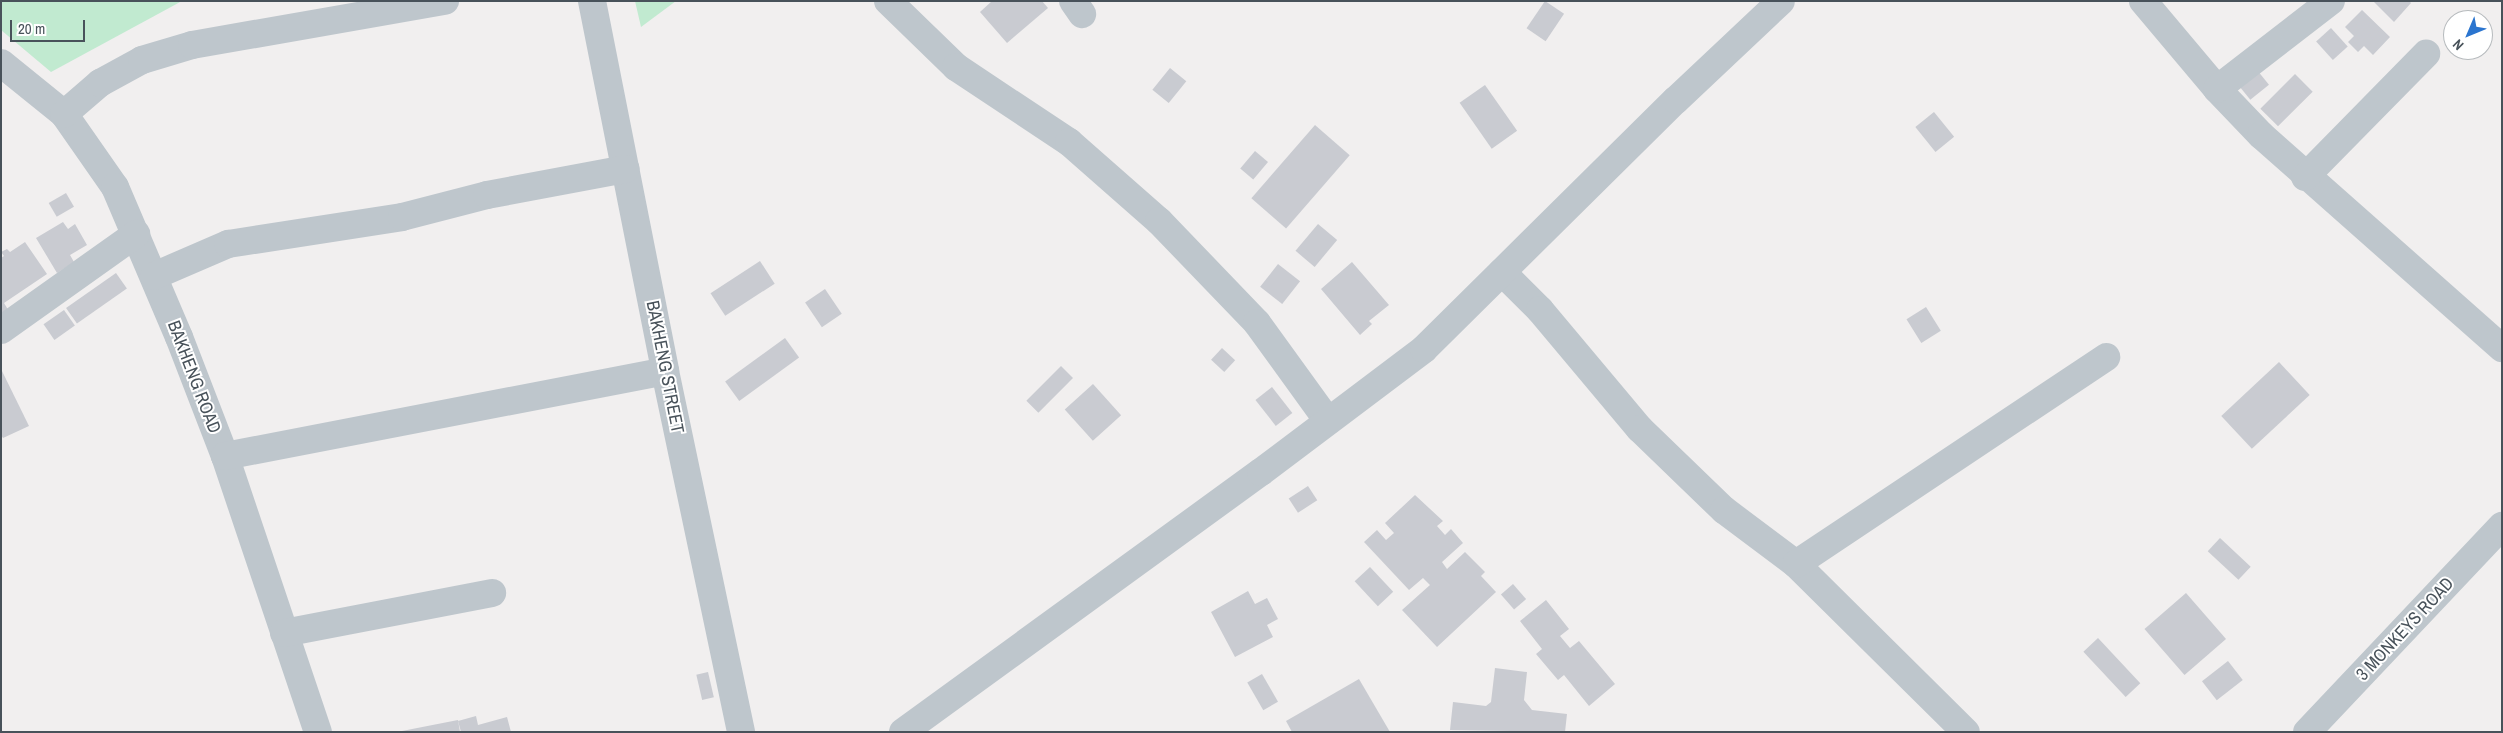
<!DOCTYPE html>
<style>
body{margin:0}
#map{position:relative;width:2503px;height:733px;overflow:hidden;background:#f1efef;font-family:"Archivo Narrow",sans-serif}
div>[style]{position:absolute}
.green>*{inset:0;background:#c1ead0}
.building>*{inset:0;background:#c9cbd1;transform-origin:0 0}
.minor>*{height:28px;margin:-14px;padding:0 14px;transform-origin:14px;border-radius:14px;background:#bec6cc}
span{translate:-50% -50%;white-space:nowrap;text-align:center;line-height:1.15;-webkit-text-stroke:4px #fff;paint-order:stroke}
.street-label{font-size:18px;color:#48525a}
.frame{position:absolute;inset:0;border:2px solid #48525a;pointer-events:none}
.north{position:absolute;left:2443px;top:10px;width:50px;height:50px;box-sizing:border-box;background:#fff;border:1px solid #b6babd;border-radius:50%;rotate:225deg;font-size:14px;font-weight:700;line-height:20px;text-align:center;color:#48525a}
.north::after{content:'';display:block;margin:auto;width:18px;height:22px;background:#2b75cf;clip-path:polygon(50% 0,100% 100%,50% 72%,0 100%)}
.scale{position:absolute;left:10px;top:20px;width:75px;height:22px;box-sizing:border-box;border:2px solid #48525a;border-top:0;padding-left:6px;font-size:15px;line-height:18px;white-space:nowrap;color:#48525a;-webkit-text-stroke:4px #fff;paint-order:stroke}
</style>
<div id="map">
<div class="green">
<i style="clip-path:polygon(1px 1px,182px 1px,51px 72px,1px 30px)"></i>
<i style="clip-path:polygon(635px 1px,676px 1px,641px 27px)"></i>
</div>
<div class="building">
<i style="clip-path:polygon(992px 1px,1042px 1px,1048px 8px,1007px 43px,980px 12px)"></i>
<i style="left:1545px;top:1px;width:23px;height:33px;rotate:34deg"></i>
<i style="clip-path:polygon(2373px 1px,2409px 1px,2411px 3px,2394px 22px)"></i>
<i style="clip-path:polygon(2362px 10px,2390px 37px,2373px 55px,2364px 46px,2358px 52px,2348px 42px,2354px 36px,2345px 27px)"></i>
<i style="left:2331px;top:28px;width:25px;height:20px;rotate:48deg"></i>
<i style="left:1170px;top:68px;width:21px;height:28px;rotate:39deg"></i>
<i style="left:2257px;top:70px;width:19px;height:24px;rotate:51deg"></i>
<i style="left:2295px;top:74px;width:25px;height:49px;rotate:45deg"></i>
<i style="left:1485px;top:85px;width:56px;height:31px;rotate:55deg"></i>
<i style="left:1934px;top:112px;width:32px;height:24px;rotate:51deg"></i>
<i style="left:1315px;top:125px;width:46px;height:97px;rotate:41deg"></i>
<i style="left:1255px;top:151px;width:17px;height:23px;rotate:40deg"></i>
<i style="left:66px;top:193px;width:16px;height:20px;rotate:60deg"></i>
<i style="clip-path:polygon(63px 222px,68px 229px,75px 224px,87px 245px,70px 255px,74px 262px,57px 273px,36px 238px)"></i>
<i style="left:1318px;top:224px;width:25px;height:35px;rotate:40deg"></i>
<i style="clip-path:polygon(25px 242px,47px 274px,4px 303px,10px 313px,1px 319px,1px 258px,4px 256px,1px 252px,7px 249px,10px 252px)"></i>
<i style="left:760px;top:261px;width:27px;height:59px;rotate:57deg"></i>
<i style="clip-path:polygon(1352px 262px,1389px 305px,1369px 321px,1372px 324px,1360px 335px,1321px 289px)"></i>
<i style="left:1278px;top:264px;width:28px;height:29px;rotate:38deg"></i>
<i style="left:116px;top:273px;width:19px;height:61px;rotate:55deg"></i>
<i style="left:825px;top:289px;width:30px;height:24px;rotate:56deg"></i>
<i style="left:1926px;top:307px;width:28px;height:23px;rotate:58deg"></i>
<i style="left:64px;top:310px;width:19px;height:25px;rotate:55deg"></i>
<i style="left:785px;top:338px;width:24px;height:74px;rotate:54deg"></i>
<i style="left:1222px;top:348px;width:18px;height:16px;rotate:43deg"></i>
<i style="left:2279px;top:362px;width:45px;height:79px;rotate:47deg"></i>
<i style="left:1061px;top:366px;width:17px;height:49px;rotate:45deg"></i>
<i style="clip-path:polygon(1px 369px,29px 426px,3px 438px,1px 435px)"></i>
<i style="left:1093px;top:384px;width:42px;height:38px;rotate:48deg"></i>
<i style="left:1272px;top:387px;width:33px;height:21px;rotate:52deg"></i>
<i style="left:1308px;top:486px;width:17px;height:23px;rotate:57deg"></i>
<i style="clip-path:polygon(1415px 495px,1443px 521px,1437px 526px,1445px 535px,1451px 529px,1463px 543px,1442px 562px,1447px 569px,1465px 552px,1485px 572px,1481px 576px,1496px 592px,1437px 647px,1402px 610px,1430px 585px,1423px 578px,1409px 590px,1364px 542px,1377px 530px,1386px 540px,1394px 533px,1385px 523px)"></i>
<i style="left:2220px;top:538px;width:42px;height:18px;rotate:43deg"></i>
<i style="left:1370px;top:567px;width:34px;height:21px;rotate:47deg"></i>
<i style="left:1513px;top:584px;width:20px;height:16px;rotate:49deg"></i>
<i style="clip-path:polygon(1248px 591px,1255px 604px,1267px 598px,1278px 619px,1267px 625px,1273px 637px,1235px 657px,1211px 612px)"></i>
<i style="left:2186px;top:593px;width:61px;height:55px;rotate:49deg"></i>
<i style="clip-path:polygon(1546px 600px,1569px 629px,1560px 636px,1570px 648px,1579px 641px,1615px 684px,1589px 706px,1564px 675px,1558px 680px,1536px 654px,1542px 649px,1520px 621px)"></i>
<i style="left:2098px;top:638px;width:62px;height:20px;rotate:47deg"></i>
<i style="left:2228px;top:661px;width:24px;height:33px;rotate:52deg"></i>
<i style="clip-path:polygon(1495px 668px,1527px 672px,1524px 700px,1532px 710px,1567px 714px,1565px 732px,1450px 730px,1453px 702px,1486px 706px,1491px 702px)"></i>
<i style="left:708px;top:672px;width:26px;height:12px;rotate:77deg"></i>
<i style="left:1262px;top:674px;width:32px;height:17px;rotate:60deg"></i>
<i style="clip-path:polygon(1359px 679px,1390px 732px,1292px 732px,1286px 721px)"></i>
<i style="clip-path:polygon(476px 716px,478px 725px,507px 717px,511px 732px,461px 732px,458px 721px)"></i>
<i style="clip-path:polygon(458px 720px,460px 732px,402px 732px,402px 731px)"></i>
</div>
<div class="minor">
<i style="left:592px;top:1px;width:377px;rotate:78.8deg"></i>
<i style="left:665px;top:371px;width:369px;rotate:78.1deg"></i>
<i style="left:888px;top:1px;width:95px;rotate:44.1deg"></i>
<i style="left:956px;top:67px;width:136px;rotate:33.6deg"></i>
<i style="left:1069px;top:142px;width:120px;rotate:41.3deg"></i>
<i style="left:1159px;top:221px;width:141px;rotate:46.1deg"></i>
<i style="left:1257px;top:323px;width:121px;rotate:54.1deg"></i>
<i style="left:1073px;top:1px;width:16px;rotate:55deg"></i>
<i style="left:2143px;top:1px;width:115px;rotate:49.9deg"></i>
<i style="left:2217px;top:89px;width:64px;rotate:46.3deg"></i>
<i style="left:2261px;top:135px;width:322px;rotate:41.5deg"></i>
<i style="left:1px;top:63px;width:81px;rotate:39deg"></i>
<i style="left:64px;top:114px;width:89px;rotate:55.1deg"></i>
<i style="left:115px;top:187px;width:163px;rotate:66.9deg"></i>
<i style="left:179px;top:337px;width:128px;rotate:68.9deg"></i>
<i style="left:225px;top:456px;width:291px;rotate:71.4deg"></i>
<i style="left:2217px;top:89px;width:144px;rotate:-37.7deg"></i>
<i style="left:64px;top:114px;width:48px;rotate:-40.7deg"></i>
<i style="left:100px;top:83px;width:48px;rotate:-28.7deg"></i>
<i style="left:142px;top:60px;width:52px;rotate:-16.7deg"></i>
<i style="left:192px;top:45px;width:257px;rotate:-9.9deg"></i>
<i style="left:2305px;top:177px;width:173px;rotate:-45.5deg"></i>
<i style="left:1502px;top:272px;width:54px;rotate:45deg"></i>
<i style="left:1540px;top:310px;width:155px;rotate:50deg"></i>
<i style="left:1640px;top:429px;width:117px;rotate:44deg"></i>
<i style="left:1724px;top:510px;width:90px;rotate:36.9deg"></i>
<i style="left:1796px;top:564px;width:239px;rotate:44.7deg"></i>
<i style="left:154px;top:276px;width:81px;rotate:-23.4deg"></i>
<i style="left:228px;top:244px;width:176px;rotate:-8.8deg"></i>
<i style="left:402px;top:217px;width:88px;rotate:-14.5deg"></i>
<i style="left:487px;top:195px;width:141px;rotate:-10.6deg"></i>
<i style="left:1px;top:330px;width:166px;rotate:-35.4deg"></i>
<i style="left:225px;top:456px;width:448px;rotate:-10.9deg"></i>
<i style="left:1796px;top:564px;width:373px;rotate:-33.7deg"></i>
<i style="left:284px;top:633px;width:212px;rotate:-10.9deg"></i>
<i style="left:903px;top:732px;width:442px;rotate:-36deg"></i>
<i style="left:1261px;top:472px;width:204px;rotate:-37deg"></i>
<i style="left:1424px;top:349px;width:354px;rotate:-44.7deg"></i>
<i style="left:1676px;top:100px;width:144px;rotate:-43.3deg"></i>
<i style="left:2307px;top:732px;width:284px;rotate:-46.6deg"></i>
</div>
<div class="street-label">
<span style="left:665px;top:367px;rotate:79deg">BAKHENG STREET</span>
<span style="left:194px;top:377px;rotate:69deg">BAKHENG ROAD</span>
<span style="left:2405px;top:629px;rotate:-47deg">3 MONKEYS ROAD</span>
</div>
<div class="frame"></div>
<div class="north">N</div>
<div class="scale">20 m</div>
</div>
